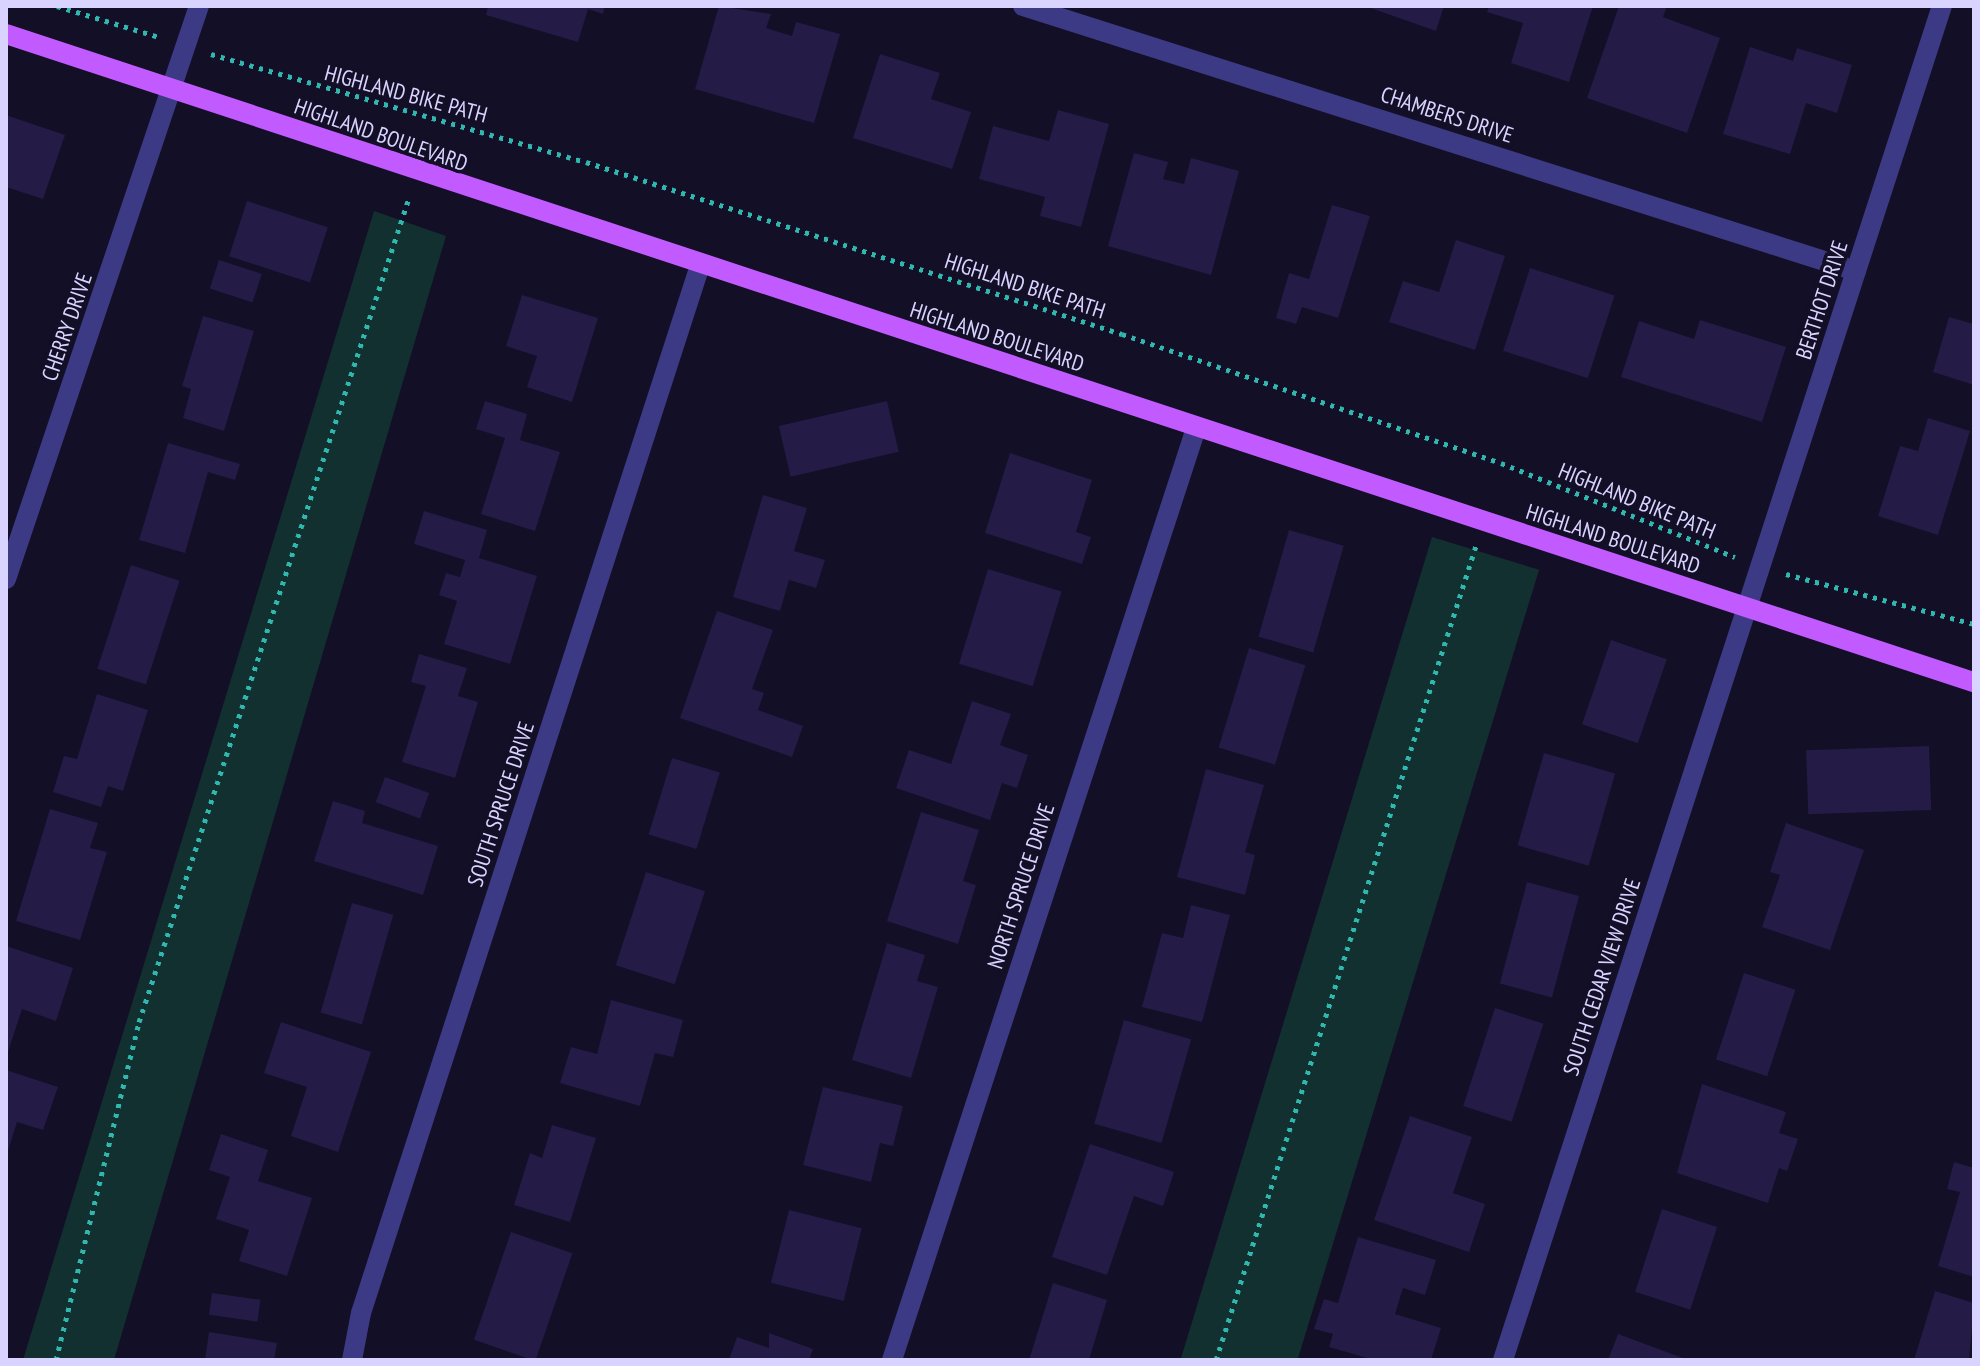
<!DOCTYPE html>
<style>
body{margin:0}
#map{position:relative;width:1980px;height:1366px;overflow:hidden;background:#130f26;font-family:"PT Sans Narrow",sans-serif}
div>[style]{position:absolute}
.green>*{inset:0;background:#12302f;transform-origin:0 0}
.building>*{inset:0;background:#241b47;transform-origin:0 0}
.path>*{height:5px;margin-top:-2.5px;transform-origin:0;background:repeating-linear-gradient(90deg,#2fb8b0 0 4px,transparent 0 10px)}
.minor>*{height:20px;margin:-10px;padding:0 10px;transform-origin:10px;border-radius:10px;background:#3d3a85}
.major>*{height:20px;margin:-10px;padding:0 10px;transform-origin:10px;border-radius:10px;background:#c25bff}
span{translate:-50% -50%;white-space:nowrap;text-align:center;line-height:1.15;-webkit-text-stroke:7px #130f26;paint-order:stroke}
.street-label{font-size:22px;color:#d9d4ff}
.frame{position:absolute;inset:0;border:8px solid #d9d4ff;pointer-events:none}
</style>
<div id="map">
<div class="green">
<i style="clip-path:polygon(374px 211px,446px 236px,114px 1360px,23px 1360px)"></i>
<i style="left:1432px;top:537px;width:112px;height:868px;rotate:17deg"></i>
</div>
<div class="building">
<i style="clip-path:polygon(488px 6px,605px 6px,603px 14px,588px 9px,578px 42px,486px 15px)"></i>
<i style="clip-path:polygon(719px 6px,771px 14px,766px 28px,792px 36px,796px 22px,840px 34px,814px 123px,695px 89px)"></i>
<i style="clip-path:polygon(1365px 6px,1444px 6px,1436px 31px)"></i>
<i style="clip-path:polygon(1489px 6px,1593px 6px,1569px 82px,1511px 63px,1523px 23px,1487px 12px)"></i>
<i style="clip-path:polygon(1619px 6px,1667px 6px,1663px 17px,1720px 38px,1687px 133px,1587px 98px)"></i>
<i style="clip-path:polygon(1750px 47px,1793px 61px,1797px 48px,1852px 65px,1837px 113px,1806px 103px,1790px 154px,1723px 134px)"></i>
<i style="clip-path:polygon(880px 54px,940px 73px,931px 99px,971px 112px,952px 169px,853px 138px)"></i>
<i style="clip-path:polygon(1058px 110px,1109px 124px,1081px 227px,1040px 216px,1045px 197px,979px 179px,993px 126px,1049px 141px)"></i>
<i style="clip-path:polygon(6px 115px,65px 135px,43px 199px,6px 187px)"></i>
<i style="clip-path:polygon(1134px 153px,1168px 162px,1163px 179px,1184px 184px,1191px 158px,1239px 171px,1211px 275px,1108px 246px)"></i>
<i style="left:247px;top:201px;width:85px;height:58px;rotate:18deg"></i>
<i style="clip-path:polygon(1332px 205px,1370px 216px,1338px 318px,1302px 307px,1296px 324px,1276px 318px,1289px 273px,1309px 279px)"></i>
<i style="clip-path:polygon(1456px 240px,1505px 256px,1475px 350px,1389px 322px,1403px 281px,1439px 292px)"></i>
<i style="left:219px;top:260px;width:45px;height:30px;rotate:18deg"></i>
<i style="left:1530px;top:268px;width:89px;height:87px;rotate:18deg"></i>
<i style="clip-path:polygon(522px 295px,598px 318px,572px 402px,527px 387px,537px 356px,506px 346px)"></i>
<i style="clip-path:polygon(203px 316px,254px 331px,224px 431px,183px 418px,191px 389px,182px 386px)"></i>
<i style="clip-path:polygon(1949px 317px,1974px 324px,1974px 385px,1933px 372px)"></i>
<i style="clip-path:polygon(1700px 320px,1786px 347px,1762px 422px,1621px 377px,1639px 321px,1694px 339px)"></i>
<i style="clip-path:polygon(485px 401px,527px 414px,520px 440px,560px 452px,535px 531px,481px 514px,505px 438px,476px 429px)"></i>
<i style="left:887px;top:401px;width:52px;height:111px;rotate:77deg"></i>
<i style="clip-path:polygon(1928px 418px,1970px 431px,1938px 535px,1878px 516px,1900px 446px,1918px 451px)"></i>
<i style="clip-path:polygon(168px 443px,240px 464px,235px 480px,208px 472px,185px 553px,139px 540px)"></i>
<i style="clip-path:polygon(1010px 453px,1092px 480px,1076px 532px,1091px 537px,1082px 564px,985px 533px)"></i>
<i style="clip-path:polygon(763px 495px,807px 508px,794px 551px,825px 560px,816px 588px,789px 580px,780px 611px,733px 597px)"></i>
<i style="clip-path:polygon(424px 511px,487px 530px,479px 558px,537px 576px,510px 664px,444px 644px,457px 601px,439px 595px,446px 573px,460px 577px,465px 560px,414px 544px)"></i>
<i style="left:1289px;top:530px;width:57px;height:111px;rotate:16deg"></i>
<i style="left:131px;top:565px;width:51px;height:109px;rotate:18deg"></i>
<i style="left:988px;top:569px;width:77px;height:99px;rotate:17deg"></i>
<i style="clip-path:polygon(717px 611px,773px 630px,752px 689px,764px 693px,758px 710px,803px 726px,792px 757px,680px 718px)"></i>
<i style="left:1611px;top:640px;width:59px;height:89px;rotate:19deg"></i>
<i style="left:1249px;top:648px;width:59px;height:104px;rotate:17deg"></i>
<i style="clip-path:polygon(419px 654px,467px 668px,458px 696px,478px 702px,455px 778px,402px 762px,426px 686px,411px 682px)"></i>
<i style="clip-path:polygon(97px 694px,148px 710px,123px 791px,108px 786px,101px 807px,53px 792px,64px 756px,77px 759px)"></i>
<i style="clip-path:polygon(972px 701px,1011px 714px,1000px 745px,1028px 755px,1017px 788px,1002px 783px,990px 820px,896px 788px,909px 750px,951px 764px)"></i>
<i style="left:1929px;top:746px;width:64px;height:123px;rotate:88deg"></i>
<i style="left:1544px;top:753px;width:74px;height:96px;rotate:16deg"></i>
<i style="left:672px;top:758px;width:50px;height:80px;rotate:17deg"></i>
<i style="clip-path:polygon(1206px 769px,1264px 785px,1245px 852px,1255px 855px,1245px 895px,1177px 877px)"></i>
<i style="left:385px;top:777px;width:47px;height:27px;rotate:20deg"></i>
<i style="clip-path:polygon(333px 801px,365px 811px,362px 823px,438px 846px,423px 895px,314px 861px)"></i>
<i style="clip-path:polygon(50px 809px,98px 823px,90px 848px,107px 852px,80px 940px,16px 921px)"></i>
<i style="clip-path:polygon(921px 812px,979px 830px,963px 881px,976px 885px,958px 944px,887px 921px)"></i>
<i style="clip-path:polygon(1786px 823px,1864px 850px,1830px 950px,1762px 927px,1780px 875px,1770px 872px)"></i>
<i style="left:646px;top:872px;width:62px;height:98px;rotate:18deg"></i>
<i style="left:1527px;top:882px;width:54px;height:105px;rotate:15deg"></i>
<i style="left:352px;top:903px;width:43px;height:114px;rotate:16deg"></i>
<i style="clip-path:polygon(1191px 905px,1230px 915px,1202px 1022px,1142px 1007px,1162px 933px,1183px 938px)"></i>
<i style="clip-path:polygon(887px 943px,925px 955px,917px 981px,938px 987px,911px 1078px,852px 1060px)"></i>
<i style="clip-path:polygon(6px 946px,73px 968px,56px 1021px,22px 1009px,7px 1055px)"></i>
<i style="left:1744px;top:973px;width:54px;height:91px;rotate:18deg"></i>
<i style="clip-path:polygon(611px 1000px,683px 1020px,673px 1057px,655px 1053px,640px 1106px,560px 1083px,571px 1047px,597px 1054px)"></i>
<i style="left:1495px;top:1008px;width:51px;height:103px;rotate:18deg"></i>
<i style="left:1124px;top:1020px;width:70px;height:108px;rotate:16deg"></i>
<i style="clip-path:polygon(281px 1022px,371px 1052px,338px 1152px,291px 1136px,307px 1087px,264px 1073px)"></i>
<i style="clip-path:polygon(6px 1070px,58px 1087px,43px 1130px,17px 1122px,7px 1154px)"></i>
<i style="clip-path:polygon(1702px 1084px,1786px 1112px,1779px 1133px,1798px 1139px,1787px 1171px,1779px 1168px,1768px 1203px,1677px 1173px)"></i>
<i style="clip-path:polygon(823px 1087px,903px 1106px,893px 1146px,880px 1143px,871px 1182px,803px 1165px)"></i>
<i style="clip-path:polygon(1410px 1116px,1472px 1137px,1453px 1193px,1485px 1204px,1469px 1252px,1374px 1220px)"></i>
<i style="clip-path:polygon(552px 1125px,596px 1138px,570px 1222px,514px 1205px,530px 1153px,542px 1158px)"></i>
<i style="clip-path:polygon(221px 1134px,268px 1150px,258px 1181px,312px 1198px,287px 1276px,239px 1261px,249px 1230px,216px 1219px,230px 1177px,209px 1170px)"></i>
<i style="clip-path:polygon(1090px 1144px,1174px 1172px,1163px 1206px,1134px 1196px,1107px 1275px,1052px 1257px)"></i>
<i style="clip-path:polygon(1954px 1162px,1974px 1168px,1974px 1277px,1938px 1266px,1960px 1192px,1947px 1189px)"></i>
<i style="left:1662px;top:1209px;width:58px;height:87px;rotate:18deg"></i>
<i style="left:789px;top:1210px;width:75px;height:75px;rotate:14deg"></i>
<i style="left:511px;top:1232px;width:65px;height:114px;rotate:19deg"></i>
<i style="clip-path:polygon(1358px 1237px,1436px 1260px,1425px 1295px,1403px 1288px,1395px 1314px,1441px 1328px,1431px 1360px,1374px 1360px,1329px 1347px,1333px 1334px,1314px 1329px,1324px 1299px,1338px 1303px)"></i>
<i style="clip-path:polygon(1053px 1283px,1107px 1300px,1089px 1360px,1029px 1360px)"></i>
<i style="clip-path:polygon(1935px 1291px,1974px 1303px,1969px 1360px,1914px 1360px)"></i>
<i style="left:212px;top:1293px;width:49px;height:22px;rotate:8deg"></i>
<i style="clip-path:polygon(209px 1332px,277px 1343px,274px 1360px,205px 1360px)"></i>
<i style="clip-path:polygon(769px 1333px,813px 1349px,809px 1360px,729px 1360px,737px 1337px,769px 1348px)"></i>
<i style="clip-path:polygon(1618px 1334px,1683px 1358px,1682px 1360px,1608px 1360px)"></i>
</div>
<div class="path">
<i style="left:57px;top:6px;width:107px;rotate:16.9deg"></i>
<i style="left:211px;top:54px;width:390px;rotate:16.1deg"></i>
<i style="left:586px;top:162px;width:563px;rotate:17.79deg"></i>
<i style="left:1122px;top:334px;width:400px;rotate:18.8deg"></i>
<i style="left:1501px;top:463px;width:252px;rotate:21.9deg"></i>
<i style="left:1786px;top:574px;width:195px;rotate:14.9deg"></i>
<i style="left:56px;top:1360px;width:348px;rotate:-76.2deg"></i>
<i style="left:139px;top:1022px;width:867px;rotate:-71.86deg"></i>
<i style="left:1216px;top:1360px;width:855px;rotate:-72.29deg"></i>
</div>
<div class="minor">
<i style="left:1023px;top:6px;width:874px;rotate:17.65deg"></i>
<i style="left:6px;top:579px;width:605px;rotate:-71.39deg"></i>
<i style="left:352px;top:1360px;width:48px;rotate:-79.2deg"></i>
<i style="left:361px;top:1313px;width:1101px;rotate:-72.07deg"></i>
<i style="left:892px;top:1360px;width:980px;rotate:-71.93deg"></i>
<i style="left:1503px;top:1360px;width:1423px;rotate:-72.04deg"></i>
</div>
<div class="major">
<i style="left:6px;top:34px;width:2072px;rotate:18.23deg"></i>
</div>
<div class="street-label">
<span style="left:406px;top:94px;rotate:15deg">HIGHLAND BIKE PATH</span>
<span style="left:1447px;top:115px;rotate:18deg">CHAMBERS DRIVE</span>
<span style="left:381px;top:135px;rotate:19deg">HIGHLAND BOULEVARD</span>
<span style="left:1025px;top:286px;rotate:18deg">HIGHLAND BIKE PATH</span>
<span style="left:1822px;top:300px;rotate:-72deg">BERTHOT DRIVE</span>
<span style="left:67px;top:327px;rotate:-71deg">CHERRY DRIVE</span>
<span style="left:997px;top:337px;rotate:18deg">HIGHLAND BOULEVARD</span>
<span style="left:1637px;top:501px;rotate:22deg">HIGHLAND BIKE PATH</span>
<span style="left:1613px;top:539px;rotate:18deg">HIGHLAND BOULEVARD</span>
<span style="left:501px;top:804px;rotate:-72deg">SOUTH SPRUCE DRIVE</span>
<span style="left:1021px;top:886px;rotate:-72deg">NORTH SPRUCE DRIVE</span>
<span style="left:1602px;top:977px;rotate:-72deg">SOUTH CEDAR VIEW DRIVE</span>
</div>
<div class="frame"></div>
</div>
